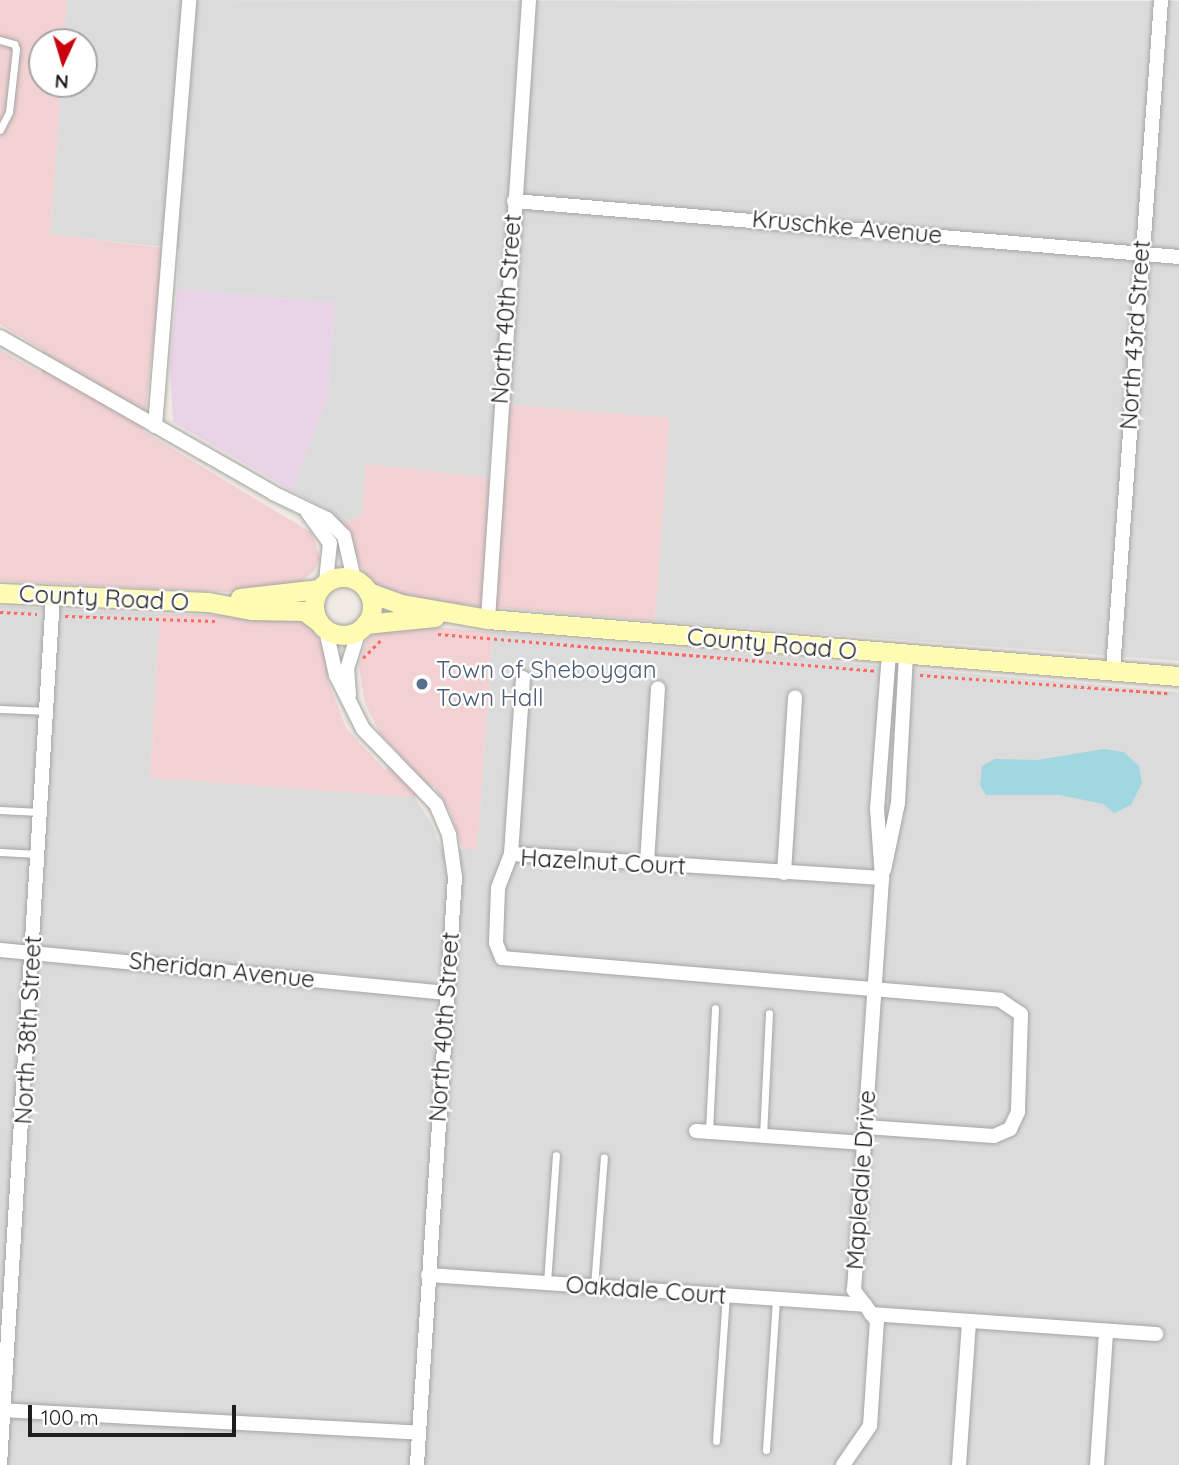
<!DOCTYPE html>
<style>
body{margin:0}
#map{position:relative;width:1179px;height:1465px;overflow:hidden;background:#f0eae3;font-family:Quicksand,sans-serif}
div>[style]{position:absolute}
.residential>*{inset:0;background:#dcdbdb}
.commercial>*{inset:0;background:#f2d1d2}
.industrial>*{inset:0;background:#e9d4e7}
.water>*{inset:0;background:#a0d7e0}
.path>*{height:2.5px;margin-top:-1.25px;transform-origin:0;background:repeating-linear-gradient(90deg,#ff6964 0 3.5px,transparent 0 7px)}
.roads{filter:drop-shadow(0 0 2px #a5a5a5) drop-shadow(0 0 2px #a5a5a5)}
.lane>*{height:7px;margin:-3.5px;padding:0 3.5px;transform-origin:3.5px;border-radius:3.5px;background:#fff}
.street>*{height:14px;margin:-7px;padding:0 7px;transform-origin:7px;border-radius:7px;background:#fff}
.secondary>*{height:19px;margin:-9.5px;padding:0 9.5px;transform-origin:9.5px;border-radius:9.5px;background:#fefcb3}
.secondary>.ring{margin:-9.5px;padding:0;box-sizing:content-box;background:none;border:19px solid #fefcb3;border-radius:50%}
.dots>*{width:19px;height:19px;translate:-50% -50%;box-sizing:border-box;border:4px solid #fff;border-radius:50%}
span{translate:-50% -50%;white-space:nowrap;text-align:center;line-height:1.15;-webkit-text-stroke:5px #fff;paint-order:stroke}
.street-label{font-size:24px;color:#1e1e1e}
.service-label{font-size:24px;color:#4e5e75}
.left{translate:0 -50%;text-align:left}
.north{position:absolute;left:28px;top:28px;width:70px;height:70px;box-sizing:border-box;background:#fff;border:2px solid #a5a5a5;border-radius:50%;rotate:184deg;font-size:19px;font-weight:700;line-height:28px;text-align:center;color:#1e1e1e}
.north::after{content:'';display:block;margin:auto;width:24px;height:32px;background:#cb000f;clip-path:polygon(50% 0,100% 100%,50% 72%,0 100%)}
.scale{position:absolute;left:28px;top:1405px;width:208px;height:32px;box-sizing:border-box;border:4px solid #1e1e1e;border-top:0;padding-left:9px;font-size:21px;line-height:24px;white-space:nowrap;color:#1e1e1e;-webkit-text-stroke:5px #fff;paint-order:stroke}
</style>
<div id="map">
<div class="residential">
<i style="clip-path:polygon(67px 0,1179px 1px,1179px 661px,655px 621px,669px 418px,495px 404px,488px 478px,366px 464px,361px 516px,341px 524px,327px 509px,291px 490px,327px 400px,335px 303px,177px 289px,179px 249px,50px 234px,61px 84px,84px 84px,84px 42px,64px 42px)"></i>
<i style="clip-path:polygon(0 606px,160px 614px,150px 778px,414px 797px,432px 824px,441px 849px,477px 849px,493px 632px,1179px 692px,1179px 1465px,0 1465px)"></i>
</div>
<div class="commercial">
<i style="clip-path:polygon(0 0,67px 0,64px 42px,42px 42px,42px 84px,61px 84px,50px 234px,164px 248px,143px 431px,312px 533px,320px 558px,314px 571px,298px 584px,270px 591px,226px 592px,0 581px,0 350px,41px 373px,42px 349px,0 324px)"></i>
<i style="clip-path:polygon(510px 405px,670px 418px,655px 621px,398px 599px,366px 577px,341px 524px,361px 516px,366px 464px,505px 480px)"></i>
<i style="clip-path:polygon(160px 614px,296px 616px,311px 626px,324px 649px,329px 684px,346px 728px,385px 770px,401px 756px,380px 734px,364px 701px,359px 664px,367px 640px,376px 632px,433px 627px,493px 632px,477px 849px,463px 849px,450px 811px,434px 786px,414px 797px,150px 778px)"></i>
</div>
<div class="industrial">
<i style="clip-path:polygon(177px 289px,335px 303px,327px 400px,291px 490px,173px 422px,170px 367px)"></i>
</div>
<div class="water">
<i style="clip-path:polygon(1104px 749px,1124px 752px,1139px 766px,1142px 783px,1131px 805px,1114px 813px,1103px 804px,1060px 795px,986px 795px,980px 785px,982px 766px,995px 759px,1037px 760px)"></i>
</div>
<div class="path">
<i style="left:0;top:612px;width:37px;rotate:3deg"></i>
<i style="left:65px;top:616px;width:150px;rotate:1.9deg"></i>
<i style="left:438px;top:634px;width:439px;rotate:4.8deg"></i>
<i style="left:363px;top:658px;width:25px;rotate:-45deg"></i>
<i style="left:920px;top:675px;width:248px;rotate:4.2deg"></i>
</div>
<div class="roads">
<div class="lane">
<i style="left:0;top:40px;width:15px;rotate:16deg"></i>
<i style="left:14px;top:44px;width:5px;rotate:68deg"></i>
<i style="left:16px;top:49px;width:63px;rotate:96.3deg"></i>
<i style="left:9px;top:112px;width:20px;rotate:117deg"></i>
<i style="left:0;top:709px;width:48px;rotate:2.4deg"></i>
<i style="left:0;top:810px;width:40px;rotate:2.9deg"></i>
<i style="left:0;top:852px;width:38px;rotate:3deg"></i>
<i style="left:709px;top:1131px;width:123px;rotate:-87.2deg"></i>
<i style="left:763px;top:1136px;width:123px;rotate:-87.2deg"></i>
<i style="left:547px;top:1283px;width:128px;rotate:-86deg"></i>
<i style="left:594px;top:1286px;width:129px;rotate:-85.6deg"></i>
<i style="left:716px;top:1441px;width:145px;rotate:-86.1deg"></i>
<i style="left:766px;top:1450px;width:151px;rotate:-86.2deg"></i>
</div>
<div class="street">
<i style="left:514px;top:201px;width:667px;rotate:4.81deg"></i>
<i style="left:0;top:337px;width:314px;rotate:29.7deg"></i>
<i style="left:273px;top:493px;width:60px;rotate:25.7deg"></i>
<i style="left:327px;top:519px;width:24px;rotate:45deg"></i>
<i style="left:344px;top:536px;width:44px;rotate:76.9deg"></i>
<i style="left:155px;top:426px;width:427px;rotate:-85.4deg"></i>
<i style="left:308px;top:513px;width:37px;rotate:54deg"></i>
<i style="left:330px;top:543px;width:39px;rotate:96deg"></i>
<i style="left:488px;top:619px;width:620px;rotate:-86.21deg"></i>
<i style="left:326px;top:630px;width:46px;rotate:77.5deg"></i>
<i style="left:336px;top:675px;width:60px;rotate:63.4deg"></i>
<i style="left:363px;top:729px;width:105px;rotate:45.8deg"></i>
<i style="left:436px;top:804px;width:34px;rotate:67deg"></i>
<i style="left:449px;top:835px;width:42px;rotate:81.9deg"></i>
<i style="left:455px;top:877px;width:589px;rotate:93.7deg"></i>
<i style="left:1113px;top:670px;width:672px;rotate:-85.9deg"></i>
<i style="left:523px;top:678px;width:176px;rotate:93.9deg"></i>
<i style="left:511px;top:854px;width:36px;rotate:111deg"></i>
<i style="left:498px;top:888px;width:55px;rotate:92.1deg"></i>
<i style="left:496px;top:943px;width:16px;rotate:68deg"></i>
<i style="left:502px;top:958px;width:500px;rotate:4.8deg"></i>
<i style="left:1000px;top:1000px;width:25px;rotate:34deg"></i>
<i style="left:1021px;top:1014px;width:98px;rotate:91.8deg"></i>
<i style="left:1018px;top:1112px;width:19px;rotate:115deg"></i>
<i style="left:1010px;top:1129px;width:17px;rotate:156deg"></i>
<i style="left:994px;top:1136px;width:129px;rotate:-176deg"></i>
<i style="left:349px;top:695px;width:26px;rotate:-94deg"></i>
<i style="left:347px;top:669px;width:41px;rotate:-72.9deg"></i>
<i style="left:511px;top:854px;width:372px;rotate:3.7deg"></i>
<i style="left:647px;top:863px;width:175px;rotate:-86.4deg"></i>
<i style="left:884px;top:870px;width:68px;rotate:-78.2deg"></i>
<i style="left:898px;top:803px;width:148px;rotate:-86.9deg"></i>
<i style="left:784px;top:873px;width:176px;rotate:-86.4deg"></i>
<i style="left:0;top:950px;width:447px;rotate:5.5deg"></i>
<i style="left:696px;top:1131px;width:168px;rotate:4.1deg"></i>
<i style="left:428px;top:1275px;width:438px;rotate:3.9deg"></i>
<i style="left:871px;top:1314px;width:286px;rotate:4deg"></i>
<i style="left:0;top:1410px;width:419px;rotate:3.1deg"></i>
<i style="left:0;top:1465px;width:871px;rotate:-86.51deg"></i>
<i style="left:843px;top:1465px;width:47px;rotate:-55.3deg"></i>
<i style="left:870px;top:1426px;width:105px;rotate:-86.2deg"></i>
<i style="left:877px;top:1321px;width:39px;rotate:-127deg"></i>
<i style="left:854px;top:1290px;width:413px;rotate:-86.1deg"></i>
<i style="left:882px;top:878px;width:69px;rotate:-94.1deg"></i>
<i style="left:877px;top:809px;width:155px;rotate:-85.6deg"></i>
<i style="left:959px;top:1465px;width:144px;rotate:-86deg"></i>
<i style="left:1097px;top:1465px;width:133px;rotate:-86.1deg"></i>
</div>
<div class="secondary">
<i class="ring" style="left:314px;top:577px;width:39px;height:39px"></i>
<i style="left:368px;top:592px;width:35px;rotate:20deg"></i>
<i style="left:401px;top:604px;width:88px;rotate:9.8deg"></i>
<i style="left:488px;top:619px;width:693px;rotate:4.72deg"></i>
<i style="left:0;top:593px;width:208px;rotate:2.5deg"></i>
<i style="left:208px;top:602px;width:45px;rotate:10.3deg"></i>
<i style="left:252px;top:610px;width:52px;rotate:1.1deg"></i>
<i style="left:304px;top:611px;width:17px;rotate:36deg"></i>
<i style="left:240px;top:598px;width:80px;rotate:-6.5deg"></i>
<i style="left:365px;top:624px;width:70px;rotate:-5.7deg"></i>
</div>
</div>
<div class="dots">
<i style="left:422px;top:684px;background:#5c6f8a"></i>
</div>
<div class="street-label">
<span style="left:847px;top:227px;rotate:5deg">Kruschke Avenue</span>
<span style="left:506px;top:309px;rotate:-86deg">North 40th Street</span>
<span style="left:1135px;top:335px;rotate:-86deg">North 43rd Street</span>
<span style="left:104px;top:598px;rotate:3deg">County Road O</span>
<span style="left:772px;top:644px;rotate:5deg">County Road O</span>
<span style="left:603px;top:862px;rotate:3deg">Hazelnut Court</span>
<span style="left:222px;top:970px;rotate:6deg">Sheridan Avenue</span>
<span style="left:444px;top:1027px;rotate:-86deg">North 40th Street</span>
<span style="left:28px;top:1030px;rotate:-87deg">North 38th Street</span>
<span style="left:861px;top:1180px;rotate:-86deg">Mapledale Drive</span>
<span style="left:646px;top:1290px;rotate:4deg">Oakdale Court</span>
</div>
<div class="service-label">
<span class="left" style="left:436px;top:684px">Town of Sheboygan<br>Town Hall</span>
</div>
<div class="north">N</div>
<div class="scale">100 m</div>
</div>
